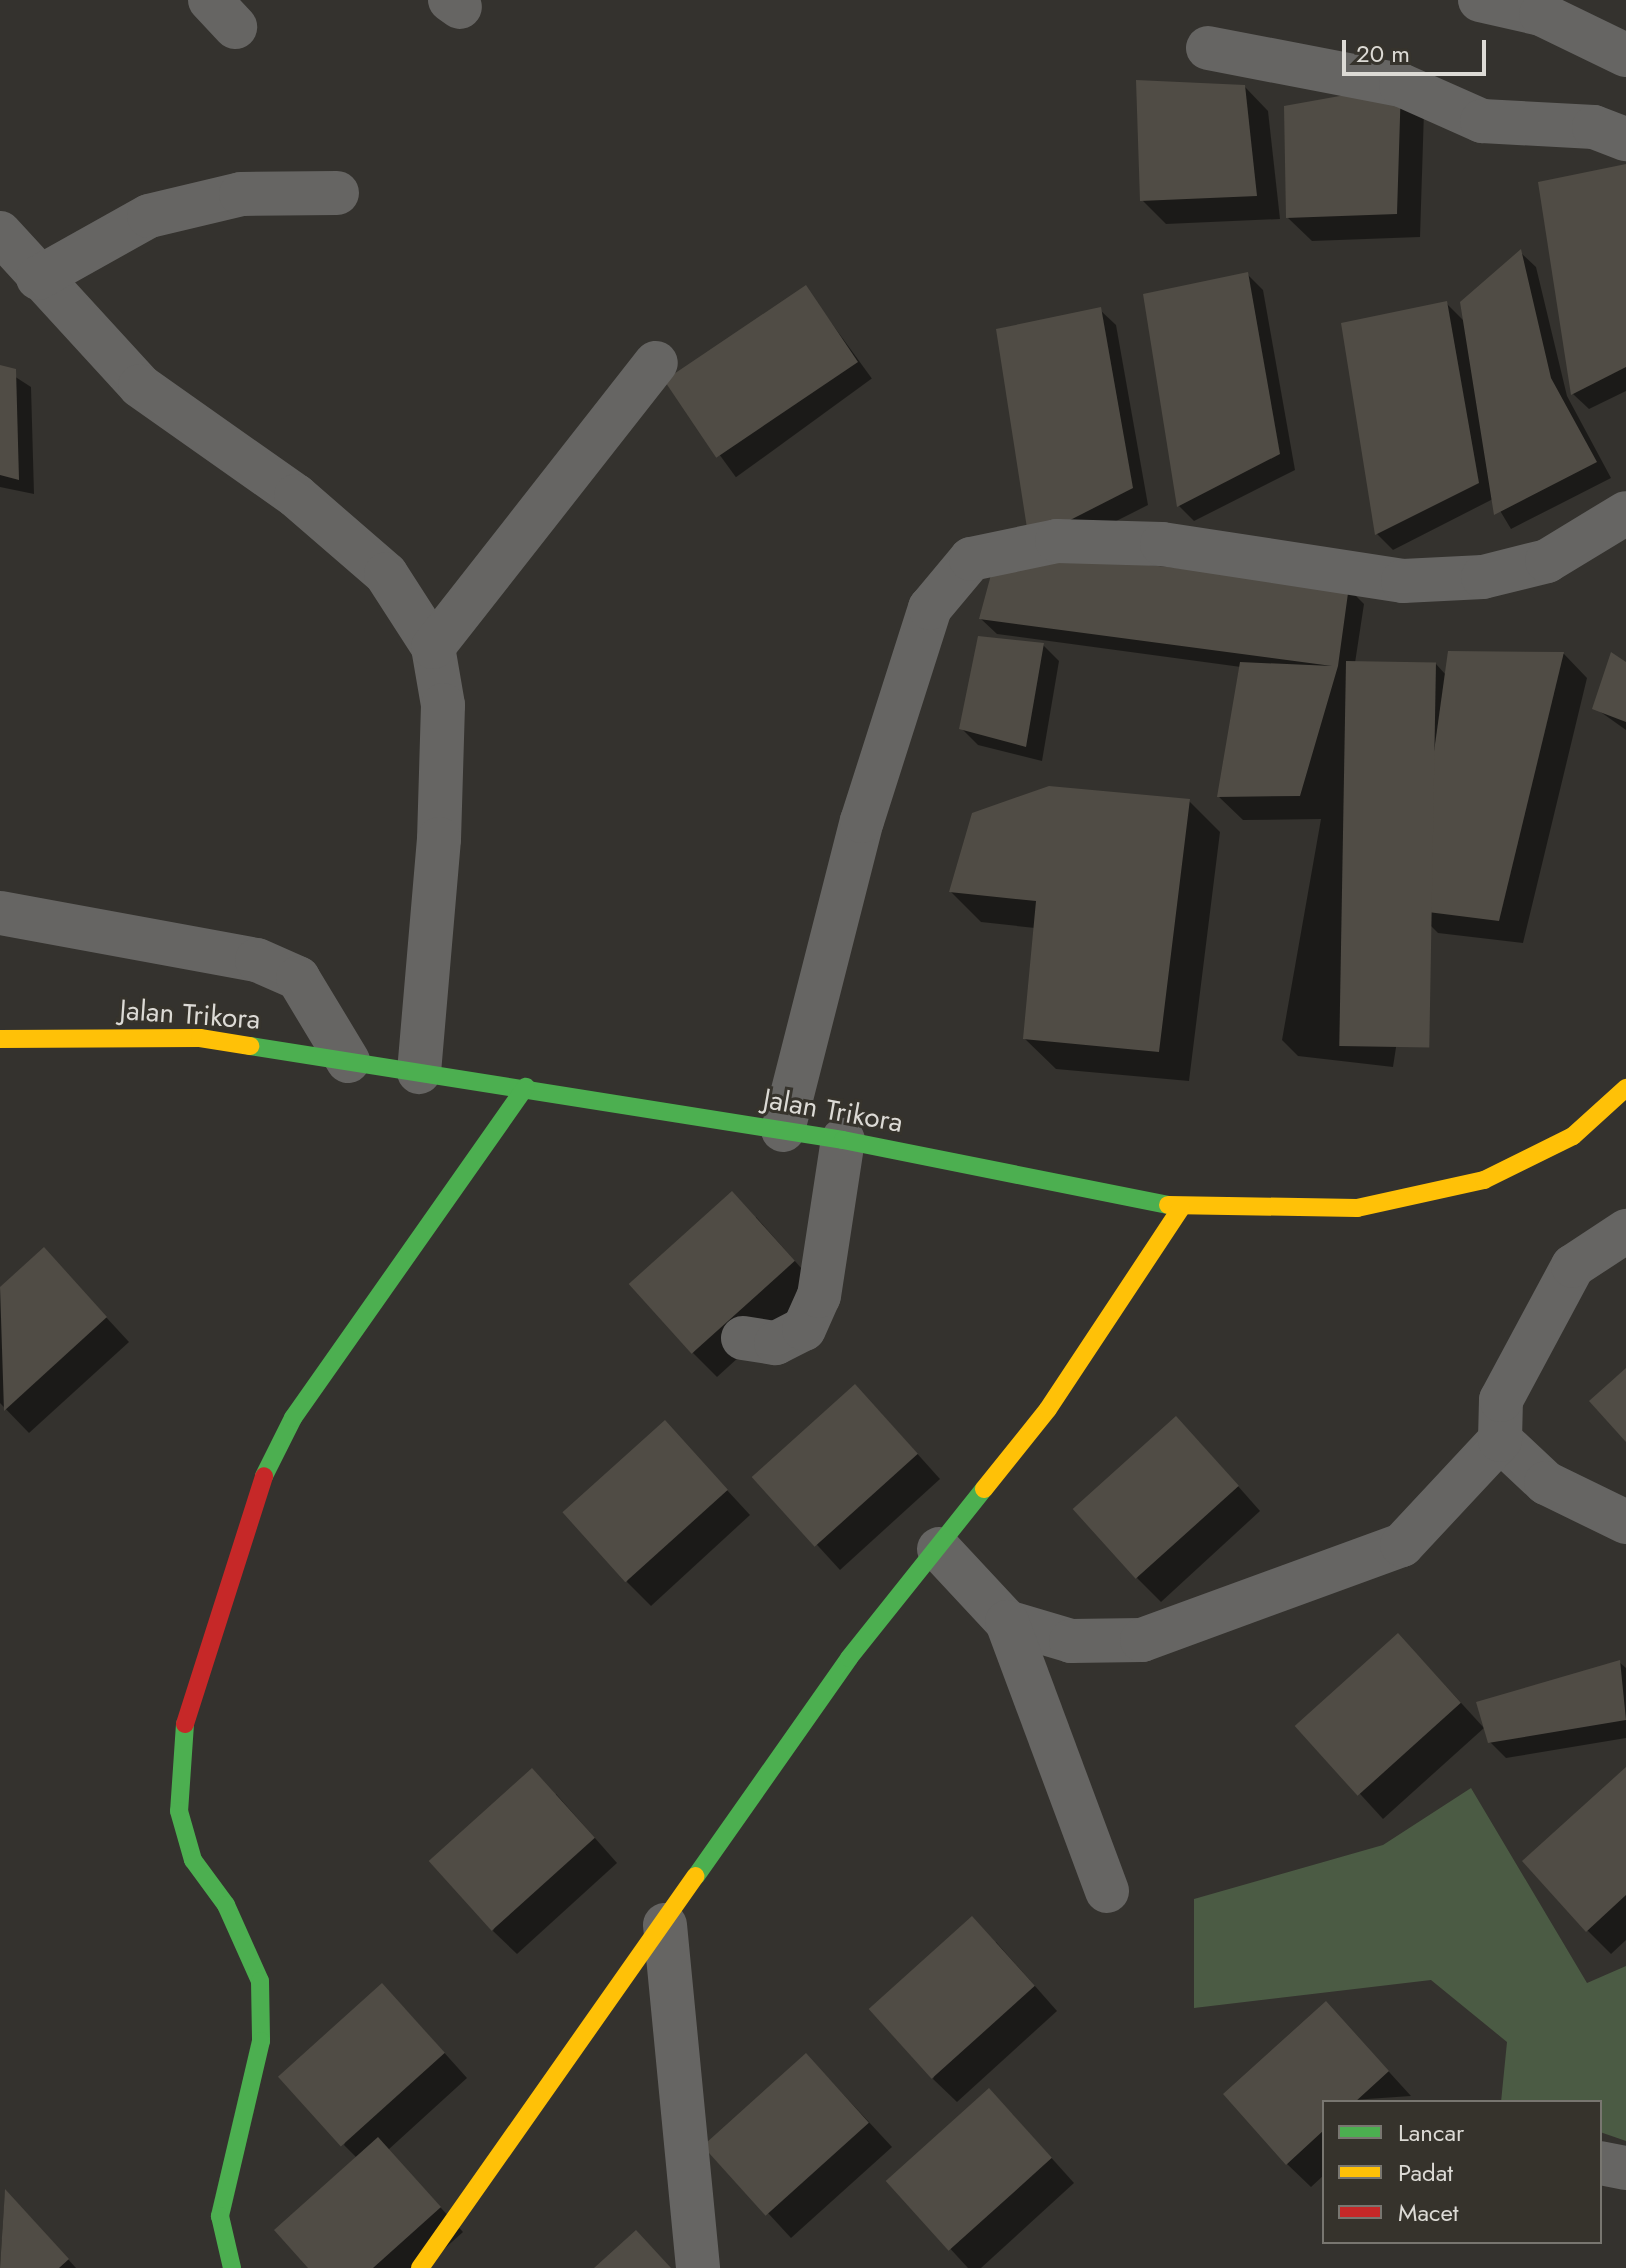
<!DOCTYPE html>
<style>
body{margin:0}
#map{position:relative;width:1626px;height:2268px;overflow:hidden;background:#34322e;font-family:Jost,sans-serif}
div>[style]{position:absolute}
.forest>*{inset:0;background:#4b5b44}
.shadow>*{inset:0;background:#0007;transform-origin:0 0}
.building>*{inset:0;background:#504c45;transform-origin:0 0}
.street>*{height:44px;margin:-22px;padding:0 22px;transform-origin:22px;border-radius:22px;background:#666563}
.fast>*{height:18px;margin:-9px;padding:0 9px;transform-origin:9px;border-radius:9px;background:#4caf50}
.slow>*{height:18px;margin:-9px;padding:0 9px;transform-origin:9px;border-radius:9px;background:#ffc107}
.jam>*{height:18px;margin:-9px;padding:0 9px;transform-origin:9px;border-radius:9px;background:#c62828}
span{translate:-50% -50%;white-space:nowrap;text-align:center;line-height:1.15;-webkit-text-stroke:6px #36332c;paint-order:stroke}
.street-label{font-size:28px;color:#dcdad5}
.legend{position:absolute;left:1322px;top:2100px;width:280px;height:144px;box-sizing:border-box;background:#36332c;border:2px solid #787670;margin:0;padding:10px 14px;list-style:none;font-size:24px;color:#dcdad5}
.legend li{display:flex;align-items:center;gap:16px;height:40px}
.legend b{width:40px;border:2px solid #787670}
.scale{position:absolute;left:1342px;top:40px;width:144px;height:36px;box-sizing:border-box;border:4px solid #dcdad5;border-top:0;padding-left:10px;font-size:24px;line-height:28px;white-space:nowrap;color:#dcdad5;-webkit-text-stroke:6px #36332c;paint-order:stroke}
</style>
<div id="map">
<div class="forest">
<i style="clip-path:polygon(1471px 1788px,1587px 1983px,1626px 1966px,1626px 2141px,1600px 2132px,1600px 2102px,1501px 2102px,1507px 2042px,1431px 1980px,1194px 2008px,1194px 1899px,1383px 1845px)"></i>
</div>
<div class="shadow">
<i style="clip-path:polygon(1245px 87px,1268px 111px,1280px 219px,1166px 224px,1142px 200px)"></i>
<i style="clip-path:polygon(1400px 87px,1424px 111px,1420px 237px,1312px 241px,1288px 218px)"></i>
<i style="clip-path:polygon(1626px 166px,1626px 391px,1589px 409px,1573px 394px)"></i>
<i style="clip-path:polygon(1520px 252px,1536px 267px,1567px 396px,1611px 478px,1511px 529px,1493px 499px,1393px 550px,1377px 534px,1344px 324px,1446px 303px,1465px 322px)"></i>
<i style="clip-path:polygon(1247px 274px,1263px 290px,1295px 470px,1194px 521px,1179px 506px)"></i>
<i style="left:806px;top:288px;width:112px;height:168px;rotate:54deg"></i>
<i style="clip-path:polygon(1100px 310px,1116px 325px,1148px 505px,1047px 556px)"></i>
<i style="clip-path:polygon(0 367px,31px 387px,34px 494px,0 487px)"></i>
<i style="clip-path:polygon(1348px 588px,1364px 604px,1355px 663px,1436px 664px,1446px 675px,1449px 653px,1564px 654px,1587px 678px,1523px 943px,1438px 933px,1417px 912px,1393px 1067px,1298px 1056px,1282px 1040px,1321px 819px,1243px 820px,1219px 797px,1241px 667px,997px 634px,981px 619px)"></i>
<i style="clip-path:polygon(1043px 645px,1059px 661px,1042px 761px,978px 745px,962px 729px)"></i>
<i style="clip-path:polygon(1626px 664px,1626px 730px,1595px 708px)"></i>
<i style="clip-path:polygon(1189px 801px,1220px 832px,1189px 1081px,1056px 1069px,1025px 1039px,1035px 928px,981px 922px,951px 892px)"></i>
<i style="clip-path:polygon(756px 1217px,817px 1286px,717px 1377px,693px 1353px)"></i>
<i style="clip-path:polygon(44px 1250px,129px 1342px,29px 1433px,0 1403px,0 1290px)"></i>
<i style="clip-path:polygon(878px 1410px,940px 1479px,840px 1570px,755px 1477px)"></i>
<i style="clip-path:polygon(665px 1423px,750px 1515px,651px 1606px,627px 1582px)"></i>
<i style="clip-path:polygon(1199px 1442px,1260px 1511px,1161px 1602px,1137px 1578px)"></i>
<i style="clip-path:polygon(1421px 1659px,1484px 1728px,1383px 1819px,1298px 1726px)"></i>
<i style="clip-path:polygon(1619px 1662px,1626px 1668px,1626px 1738px,1506px 1758px,1490px 1742px)"></i>
<i style="clip-path:polygon(1626px 1771px,1626px 1940px,1611px 1954px,1587px 1930px)"></i>
<i style="clip-path:polygon(556px 1794px,617px 1863px,517px 1954px,493px 1931px)"></i>
<i style="clip-path:polygon(996px 1942px,1057px 2011px,957px 2102px,933px 2079px)"></i>
<i style="clip-path:polygon(405px 2009px,467px 2078px,388px 2150px,463px 2232px,423px 2268px,311px 2268px,357px 2158px,344px 2145px)"></i>
<i style="clip-path:polygon(1349px 2028px,1411px 2096px,1324px 2102px,1324px 2175px,1311px 2187px,1287px 2164px)"></i>
<i style="clip-path:polygon(829px 2079px,892px 2147px,791px 2238px,706px 2146px)"></i>
<i style="clip-path:polygon(1012px 2114px,1074px 2183px,981px 2268px,968px 2268px,889px 2182px)"></i>
<i style="clip-path:polygon(5px 2192px,29px 2216px,76px 2268px,0 2268px)"></i>
</div>
<div class="building">
<i style="clip-path:polygon(1136px 80px,1245px 85px,1257px 196px,1140px 201px)"></i>
<i style="clip-path:polygon(1401px 85px,1397px 214px,1286px 218px,1284px 106px)"></i>
<i style="clip-path:polygon(1626px 164px,1626px 367px,1571px 395px,1538px 182px)"></i>
<i style="clip-path:polygon(1521px 249px,1551px 378px,1597px 462px,1494px 515px,1460px 302px)"></i>
<i style="clip-path:polygon(1248px 272px,1280px 454px,1177px 507px,1143px 294px)"></i>
<i style="left:806px;top:285px;width:93px;height:171px;rotate:56deg"></i>
<i style="clip-path:polygon(1447px 301px,1479px 483px,1375px 535px,1341px 323px)"></i>
<i style="clip-path:polygon(1101px 307px,1133px 488px,1029px 541px,996px 329px)"></i>
<i style="clip-path:polygon(0 365px,16px 369px,19px 480px,0 475px)"></i>
<i style="clip-path:polygon(998px 549px,1349px 586px,1338px 666px,1300px 796px,1217px 797px,1240px 662px,1332px 666px,979px 619px)"></i>
<i style="clip-path:polygon(978px 636px,1044px 643px,1026px 747px,959px 729px)"></i>
<i style="clip-path:polygon(1448px 651px,1564px 652px,1499px 921px,1412px 910px)"></i>
<i style="clip-path:polygon(1611px 652px,1626px 662px,1626px 722px,1592px 709px)"></i>
<i style="left:1346px;top:661px;width:90px;height:385px;rotate:1deg"></i>
<i style="clip-path:polygon(1049px 786px,1190px 799px,1159px 1052px,1023px 1039px,1036px 901px,949px 892px,972px 813px)"></i>
<i style="left:732px;top:1191px;width:94px;height:139px;rotate:48deg"></i>
<i style="clip-path:polygon(44px 1247px,107px 1317px,4px 1411px,0 1287px)"></i>
<i style="clip-path:polygon(1626px 1368px,1626px 1442px,1589px 1401px)"></i>
<i style="left:855px;top:1384px;width:94px;height:139px;rotate:48deg"></i>
<i style="left:1176px;top:1416px;width:94px;height:139px;rotate:48deg"></i>
<i style="left:665px;top:1420px;width:94px;height:138px;rotate:48deg"></i>
<i style="left:1398px;top:1633px;width:94px;height:139px;rotate:48deg"></i>
<i style="clip-path:polygon(1620px 1660px,1626px 1720px,1488px 1743px,1476px 1702px)"></i>
<i style="clip-path:polygon(1626px 1767px,1626px 1895px,1586px 1932px,1522px 1861px)"></i>
<i style="left:532px;top:1768px;width:94px;height:139px;rotate:48deg"></i>
<i style="left:972px;top:1916px;width:94px;height:139px;rotate:48deg"></i>
<i style="left:382px;top:1983px;width:94px;height:140px;rotate:48deg"></i>
<i style="clip-path:polygon(1326px 2001px,1389px 2071px,1355px 2102px,1324px 2102px,1324px 2130px,1286px 2165px,1223px 2094px)"></i>
<i style="left:806px;top:2053px;width:94px;height:139px;rotate:48deg"></i>
<i style="left:989px;top:2088px;width:94px;height:139px;rotate:48deg"></i>
<i style="clip-path:polygon(378px 2137px,441px 2207px,373px 2268px,308px 2268px,274px 2230px)"></i>
<i style="clip-path:polygon(5px 2189px,69px 2259px,59px 2268px,0 2268px)"></i>
<i style="clip-path:polygon(636px 2230px,671px 2268px,594px 2268px)"></i>
</div>
<div class="street">
<i style="left:210px;top:0;width:37px;rotate:47deg"></i>
<i style="left:450px;top:0;width:12px;rotate:35deg"></i>
<i style="left:1480px;top:0;width:63px;rotate:12.9deg"></i>
<i style="left:1541px;top:14px;width:94px;rotate:25.8deg"></i>
<i style="left:1208px;top:48px;width:197px;rotate:10.9deg"></i>
<i style="left:1401px;top:85px;width:89px;rotate:24deg"></i>
<i style="left:1482px;top:121px;width:112px;rotate:3.1deg"></i>
<i style="left:1594px;top:127px;width:34px;rotate:21deg"></i>
<i style="left:0;top:233px;width:207px;rotate:47.5deg"></i>
<i style="left:140px;top:386px;width:191px;rotate:35.2deg"></i>
<i style="left:296px;top:496px;width:119px;rotate:40.9deg"></i>
<i style="left:386px;top:574px;width:87px;rotate:57.2deg"></i>
<i style="left:433px;top:647px;width:59px;rotate:80.2deg"></i>
<i style="left:443px;top:705px;width:134px;rotate:91.7deg"></i>
<i style="left:439px;top:839px;width:234px;rotate:94.9deg"></i>
<i style="left:38px;top:278px;width:127px;rotate:-29.2deg"></i>
<i style="left:149px;top:216px;width:95px;rotate:-13.4deg"></i>
<i style="left:241px;top:194px;width:96px;rotate:-0.6deg"></i>
<i style="left:433px;top:647px;width:361px;rotate:-51.9deg"></i>
<i style="left:0;top:913px;width:261px;rotate:10.4deg"></i>
<i style="left:257px;top:960px;width:45px;rotate:23.7deg"></i>
<i style="left:298px;top:978px;width:97px;rotate:58.9deg"></i>
<i style="left:783px;top:1130px;width:319px;rotate:-75.7deg"></i>
<i style="left:862px;top:821px;width:224px;rotate:-72.3deg"></i>
<i style="left:930px;top:608px;width:64px;rotate:-50.1deg"></i>
<i style="left:971px;top:559px;width:88px;rotate:-11.8deg"></i>
<i style="left:1057px;top:541px;width:105px;rotate:1.6deg"></i>
<i style="left:1162px;top:544px;width:244px;rotate:8.7deg"></i>
<i style="left:1403px;top:581px;width:80px;rotate:-2.9deg"></i>
<i style="left:1483px;top:577px;width:66px;rotate:-14deg"></i>
<i style="left:1547px;top:561px;width:92px;rotate:-31.3deg"></i>
<i style="left:743px;top:1338px;width:33px;rotate:9deg"></i>
<i style="left:776px;top:1343px;width:31px;rotate:-27deg"></i>
<i style="left:804px;top:1329px;width:36px;rotate:-66deg"></i>
<i style="left:819px;top:1296px;width:158px;rotate:-81.3deg"></i>
<i style="left:1500px;top:1440px;width:63px;rotate:43.1deg"></i>
<i style="left:1546px;top:1483px;width:89px;rotate:26deg"></i>
<i style="left:939px;top:1549px;width:100px;rotate:47deg"></i>
<i style="left:1007px;top:1622px;width:67px;rotate:16.5deg"></i>
<i style="left:1071px;top:1641px;width:71px;rotate:-0.8deg"></i>
<i style="left:1142px;top:1640px;width:277px;rotate:-20.1deg"></i>
<i style="left:1402px;top:1545px;width:144px;rotate:-47deg"></i>
<i style="left:1500px;top:1440px;width:40px;rotate:-88.6deg"></i>
<i style="left:1501px;top:1400px;width:152px;rotate:-61.8deg"></i>
<i style="left:1573px;top:1266px;width:64px;rotate:-33.4deg"></i>
<i style="left:1007px;top:1622px;width:287px;rotate:69.6deg"></i>
<i style="left:665px;top:1925px;width:345px;rotate:84.5deg"></i>
<i style="left:1600px;top:2163px;width:26px;rotate:11deg"></i>
</div>
<div class="fast">
<i style="left:250px;top:1046px;width:600px;rotate:9.01deg"></i>
<i style="left:843px;top:1140px;width:331px;rotate:11.3deg"></i>
<i style="left:264px;top:1476px;width:65px;rotate:-63.4deg"></i>
<i style="left:293px;top:1418px;width:405px;rotate:-54.9deg"></i>
<i style="left:185px;top:1724px;width:87px;rotate:93.9deg"></i>
<i style="left:179px;top:1811px;width:51px;rotate:74.1deg"></i>
<i style="left:193px;top:1860px;width:56px;rotate:53.7deg"></i>
<i style="left:226px;top:1905px;width:83px;rotate:65.9deg"></i>
<i style="left:260px;top:1981px;width:60px;rotate:89deg"></i>
<i style="left:261px;top:2041px;width:180px;rotate:103.2deg"></i>
<i style="left:220px;top:2216px;width:53px;rotate:77deg"></i>
<i style="left:696px;top:1876px;width:266px;rotate:-54.9deg"></i>
<i style="left:849px;top:1658px;width:216px;rotate:-51.4deg"></i>
</div>
<div class="slow">
<i style="left:0;top:1039px;width:200px;rotate:-0.3deg"></i>
<i style="left:200px;top:1038px;width:51px;rotate:9.1deg"></i>
<i style="left:1168px;top:1205px;width:189px;rotate:0.9deg"></i>
<i style="left:1357px;top:1208px;width:130px;rotate:-12.4deg"></i>
<i style="left:1484px;top:1180px;width:99px;rotate:-26.3deg"></i>
<i style="left:1573px;top:1136px;width:72px;rotate:-42.2deg"></i>
<i style="left:984px;top:1489px;width:102px;rotate:-51.3deg"></i>
<i style="left:1048px;top:1409px;width:241px;rotate:-56.5deg"></i>
<i style="left:420px;top:2268px;width:479px;rotate:-54.9deg"></i>
</div>
<div class="jam">
<i style="left:185px;top:1724px;width:260px;rotate:-72.3deg"></i>
</div>
<div class="street-label">
<span style="left:190px;top:1015px;rotate:4deg">Jalan Trikora</span>
<span style="left:833px;top:1111px;rotate:10deg">Jalan Trikora</span>
</div>
<ul class="legend">
<li><b style="height:10px;background:#4caf50"></b>Lancar</li>
<li><b style="height:10px;background:#ffc107"></b>Padat</li>
<li><b style="height:10px;background:#c62828"></b>Macet</li>
</ul>
<div class="scale">20 m</div>
</div>
